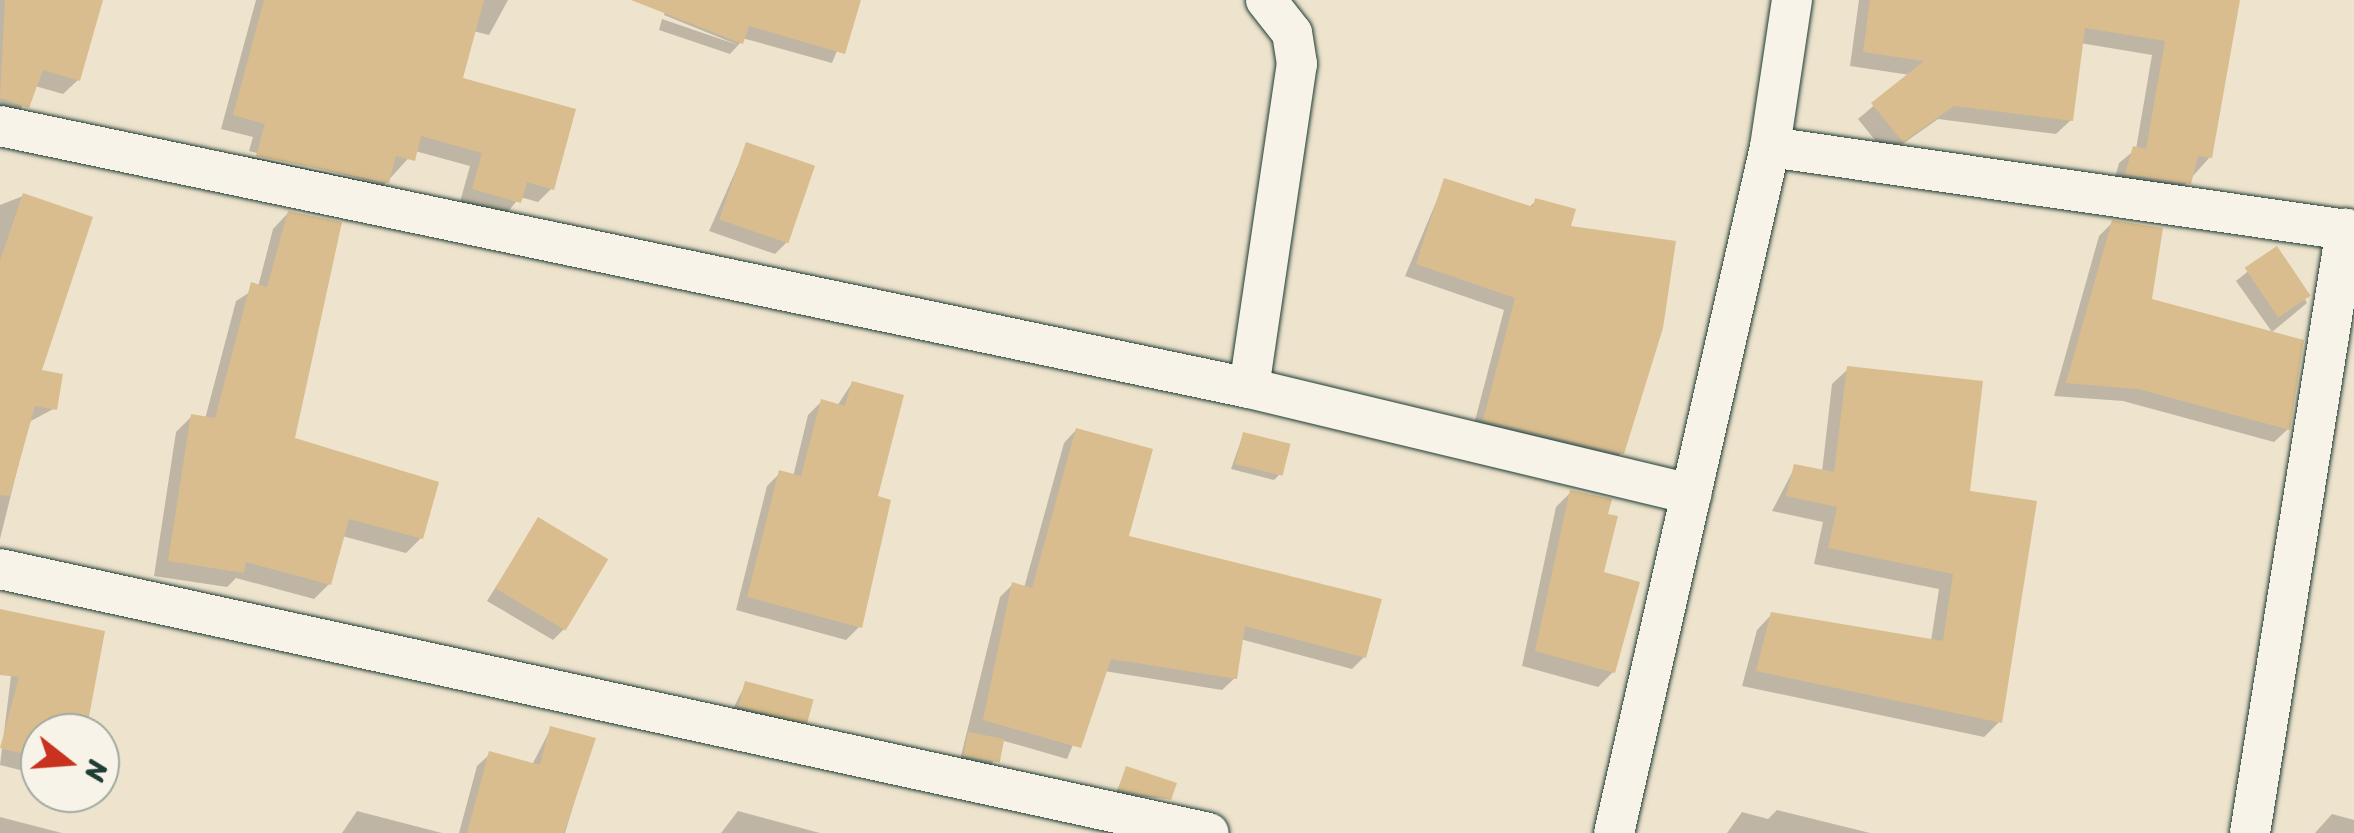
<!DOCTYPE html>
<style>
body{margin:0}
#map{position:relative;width:2354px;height:833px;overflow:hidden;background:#eee3cd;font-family:Sriracha,sans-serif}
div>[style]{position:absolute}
.shadow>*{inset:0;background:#0003}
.building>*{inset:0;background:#d9bd8e;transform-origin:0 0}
.roads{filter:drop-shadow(0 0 2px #1f3d34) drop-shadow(0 0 2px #1f3d34)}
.minor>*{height:40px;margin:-20px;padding:0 20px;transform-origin:20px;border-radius:20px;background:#f7f3e8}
span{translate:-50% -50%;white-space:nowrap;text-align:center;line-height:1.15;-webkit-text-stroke:8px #f7f3e8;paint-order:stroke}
.north{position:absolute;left:20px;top:713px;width:100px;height:100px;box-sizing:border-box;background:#f7f3e8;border:2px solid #a1aaa0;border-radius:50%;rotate:107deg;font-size:28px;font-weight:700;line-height:40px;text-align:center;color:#1f3d34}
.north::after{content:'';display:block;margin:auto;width:35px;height:45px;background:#c8321e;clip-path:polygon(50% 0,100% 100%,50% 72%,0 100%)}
</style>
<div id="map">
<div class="shadow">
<i style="clip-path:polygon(0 0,101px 0,78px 80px,63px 94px,35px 86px,13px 121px,0 116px)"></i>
<i style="clip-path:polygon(256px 0,508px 0,489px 35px,473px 31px,460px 79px,552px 188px,538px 202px,520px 197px,505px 215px,460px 202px,470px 166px,415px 151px,374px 196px,245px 169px,248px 156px,381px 184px,249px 151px,253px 137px,221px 129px)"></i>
<i style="clip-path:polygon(669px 0,858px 0,832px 63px,742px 38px,741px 42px,730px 54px,659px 30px,662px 19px,738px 45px,664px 15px)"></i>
<i style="clip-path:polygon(1859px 0,2237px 0,2210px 157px,2174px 197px,2112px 188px,2119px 163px,2136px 149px,2152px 55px,2080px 43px,2071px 120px,2056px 134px,1938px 119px,1887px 155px,1858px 119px,1910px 75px,1850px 66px)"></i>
<i style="clip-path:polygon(747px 145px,786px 243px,775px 254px,709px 231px)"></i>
<i style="clip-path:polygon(1445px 181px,1528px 208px,1536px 201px,1568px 228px,1622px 452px,1610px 465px,1472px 432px,1504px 310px,1405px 276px)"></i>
<i style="clip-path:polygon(23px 196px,39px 372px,55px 408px,29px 422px,0 539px,0 205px)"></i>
<i style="clip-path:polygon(288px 213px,292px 440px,421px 538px,406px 553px,342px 536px,329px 584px,314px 599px,236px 578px,227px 587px,154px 576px,176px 432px,191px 417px,205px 419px,236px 301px,258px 287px,273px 229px)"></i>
<i style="clip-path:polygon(2112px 223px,2149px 300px,2288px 429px,2274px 442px,2123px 401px,2054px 396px,2099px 236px)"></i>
<i style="clip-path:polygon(2276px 249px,2307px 303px,2272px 332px,2236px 281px)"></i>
<i style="clip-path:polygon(1848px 369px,1968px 494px,1999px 722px,1984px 737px,1742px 686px,1757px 630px,1772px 614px,1931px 641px,1939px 589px,1814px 564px,1823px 522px,1772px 511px,1795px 467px,1822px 472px,1832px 384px)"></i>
<i style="clip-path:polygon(852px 383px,875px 498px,859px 627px,846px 640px,736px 610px,767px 486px,780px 473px,793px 477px,808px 415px,821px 402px,837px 406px)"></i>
<i style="clip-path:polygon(1076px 430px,1126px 538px,1364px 657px,1352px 669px,1240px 639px,1235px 678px,1222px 690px,1104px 671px,1067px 759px,1001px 740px,991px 767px,960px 760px,1000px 597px,1012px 585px,1024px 588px,1064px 443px)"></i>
<i style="clip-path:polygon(1243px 435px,1279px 475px,1274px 480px,1231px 469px)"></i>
<i style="clip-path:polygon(1571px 492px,1601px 574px,1613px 672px,1598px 687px,1522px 666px,1556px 507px)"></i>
<i style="clip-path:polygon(538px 520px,564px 629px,553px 640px,487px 601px)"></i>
<i style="clip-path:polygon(12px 668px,81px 733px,40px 733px,40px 775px,0 765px)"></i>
<i style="clip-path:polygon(746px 683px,806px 720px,795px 731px,729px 717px)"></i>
<i style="clip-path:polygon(551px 728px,593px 740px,565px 833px,459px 833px,477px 766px,490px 754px,532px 765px)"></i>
<i style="clip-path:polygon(1127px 769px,1169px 799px,1115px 794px)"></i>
<i style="clip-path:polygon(1777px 810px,1870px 833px,1727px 833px,1742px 812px,1768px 819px)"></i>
<i style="clip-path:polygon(357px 811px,442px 833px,342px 833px)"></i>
<i style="clip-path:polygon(738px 811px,820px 833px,721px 833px)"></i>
<i style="clip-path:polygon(2332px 814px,2354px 820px,2354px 833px,2315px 833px)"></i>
<i style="clip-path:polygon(0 817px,62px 833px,0 833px)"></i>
</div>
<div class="building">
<i style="clip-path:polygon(5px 0,103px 0,80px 81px,43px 70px,29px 108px,0 98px)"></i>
<i style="clip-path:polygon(264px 0,484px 0,463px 78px,576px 109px,554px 190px,527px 182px,521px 203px,472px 189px,482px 153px,421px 136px,415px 161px,396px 156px,389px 183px,256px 156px,265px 124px,233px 115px)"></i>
<i style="clip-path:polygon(631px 0,861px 0,845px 54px,749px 26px,743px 44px)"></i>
<i style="clip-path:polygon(1870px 0,2240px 0,2212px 158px,2198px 156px,2191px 184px,2125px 174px,2133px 146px,2146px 149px,2165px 41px,2085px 28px,2073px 121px,1954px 106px,1903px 142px,1871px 103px,1924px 61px,1863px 52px)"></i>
<i style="left:746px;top:142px;width:73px;height:82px;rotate:19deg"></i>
<i style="clip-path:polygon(1444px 178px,1533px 207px,1535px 198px,1576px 209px,1571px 226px,1676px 241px,1663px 328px,1624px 454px,1483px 420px,1515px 298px,1416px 264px)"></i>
<i style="clip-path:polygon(23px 193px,93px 217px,42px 370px,63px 374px,57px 410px,35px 406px,10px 496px,0 495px,0 261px)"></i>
<i style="clip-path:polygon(288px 211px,342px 222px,295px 438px,439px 482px,423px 539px,349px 519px,331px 585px,246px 562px,244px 573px,168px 561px,191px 414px,215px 418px,251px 282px,267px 287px)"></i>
<i style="clip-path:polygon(2112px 220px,2163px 228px,2152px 299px,2304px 340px,2290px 430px,2138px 389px,2066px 383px)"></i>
<i style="left:2277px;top:246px;width:60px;height:39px;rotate:56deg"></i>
<i style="clip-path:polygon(1847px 366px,1983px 381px,1970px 491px,2037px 501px,2002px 723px,1756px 671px,1771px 612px,1943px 641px,1953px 574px,1828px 548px,1837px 507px,1786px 496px,1794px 464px,1834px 472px)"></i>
<i style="clip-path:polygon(852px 381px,904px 395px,878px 496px,891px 500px,862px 628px,747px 597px,779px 470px,801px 476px,821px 399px,845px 406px)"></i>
<i style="clip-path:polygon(1076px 428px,1153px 449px,1129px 536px,1382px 599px,1366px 658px,1245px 626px,1237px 679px,1111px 659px,1081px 748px,983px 720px,1012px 582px,1032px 588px)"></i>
<i style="left:1243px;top:432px;width:49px;height:33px;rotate:14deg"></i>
<i style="clip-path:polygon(1570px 490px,1612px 499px,1608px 514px,1618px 516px,1604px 572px,1640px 582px,1615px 673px,1535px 651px)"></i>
<i style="left:538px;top:517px;width:82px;height:83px;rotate:31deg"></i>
<i style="clip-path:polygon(0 609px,105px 631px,86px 733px,40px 733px,40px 758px,0 748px,19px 677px,0 675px)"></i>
<i style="left:745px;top:681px;width:71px;height:26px;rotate:15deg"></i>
<i style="clip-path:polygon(550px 726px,596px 738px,564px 833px,467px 833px,489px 751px,540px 765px)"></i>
<i style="left:968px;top:732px;width:37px;height:24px;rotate:11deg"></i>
<i style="clip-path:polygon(1126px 766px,1177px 783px,1171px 800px,1118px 789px)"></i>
</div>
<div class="roads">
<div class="minor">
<i style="left:0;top:126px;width:1276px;rotate:11.85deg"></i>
<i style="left:1249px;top:388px;width:455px;rotate:13.5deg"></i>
<i style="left:1770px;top:147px;width:590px;rotate:8.19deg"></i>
<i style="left:1249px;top:388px;width:328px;rotate:-81.6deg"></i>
<i style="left:1297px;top:64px;width:31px;rotate:-99deg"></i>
<i style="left:1292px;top:33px;width:42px;rotate:-128.2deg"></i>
<i style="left:0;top:569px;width:1237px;rotate:12.32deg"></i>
<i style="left:1614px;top:833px;width:704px;rotate:-77.19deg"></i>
<i style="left:1770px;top:147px;width:149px;rotate:-81.5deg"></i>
<i style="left:2250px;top:833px;width:612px;rotate:-80.97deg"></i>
</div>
</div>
<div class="north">N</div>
</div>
